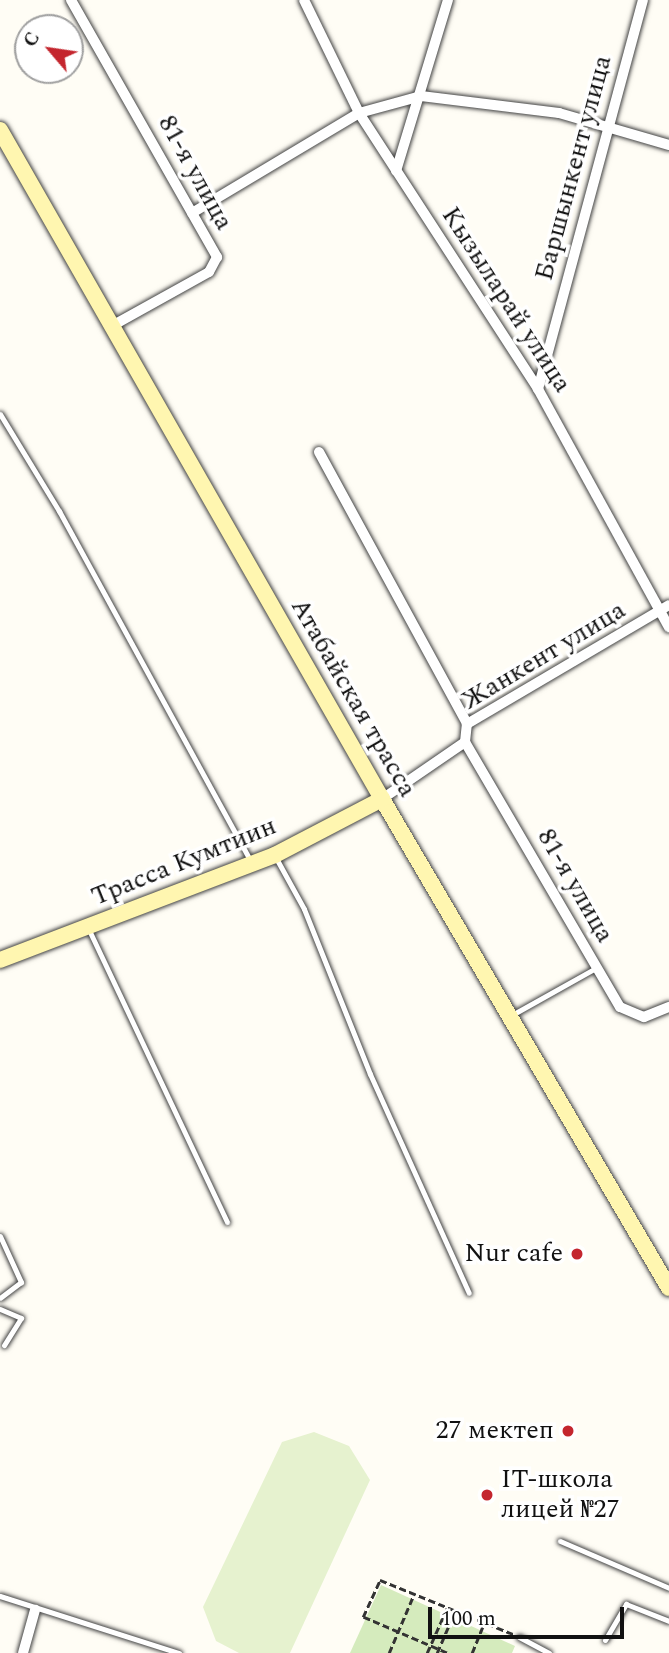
<!DOCTYPE html>
<meta charset="utf-8">
<style>
body{margin:0}
#map{position:relative;width:669px;height:1653px;overflow:hidden;background:#fffdf5;font-family:Spectral,serif}
div>[style]{position:absolute}
.green>*{inset:0;background:#d5ebbd}
.pitch>*{inset:0;background:#e6f2cf}
.path>*{height:2.5px;margin-top:-1.25px;transform-origin:0;background:repeating-linear-gradient(90deg,#333 0 7px,transparent 0 10.5px)}
.roads{filter:drop-shadow(0 0 2px #444) drop-shadow(0 0 2px #444)}
.lane>*{height:5px;margin:-2.5px;padding:0 2.5px;transform-origin:2.5px;border-radius:2.5px;background:#fff}
.street>*{height:10px;margin:-5px;padding:0 5px;transform-origin:5px;border-radius:5px;background:#fff}
.secondary>*{height:16px;margin:-8px;padding:0 8px;transform-origin:8px;border-radius:8px;background:#fff6b0}
.dots>*{width:19px;height:19px;translate:-50% -50%;box-sizing:border-box;border:4px solid #fff;border-radius:50%}
span{translate:-50% -50%;white-space:nowrap;text-align:center;line-height:1.15;-webkit-text-stroke:7px #fff;paint-order:stroke}
.street-label{font-size:26px;color:#111}
.poi-label{font-size:26px;color:#111}
.right{translate:-100% -50%;text-align:right}
.left{translate:0 -50%;text-align:left}
.north{position:absolute;left:14px;top:14px;width:70px;height:70px;box-sizing:border-box;background:#fff;border:2px solid #a0a0a0;border-radius:50%;rotate:299deg;font-size:19px;font-weight:700;line-height:28px;text-align:center;color:#111}
.north::after{content:'';display:block;margin:auto;width:24px;height:32px;background:#c4262e;clip-path:polygon(50% 0,100% 100%,50% 72%,0 100%)}
.scale{position:absolute;left:428px;top:1607px;width:196px;height:32px;box-sizing:border-box;border:4px solid #111;border-top:0;padding-left:9px;font-size:21px;line-height:24px;white-space:nowrap;color:#111;-webkit-text-stroke:5px #fff;paint-order:stroke}
</style>
<div id="map">
<div class="green">
<i style="clip-path:polygon(381px 1585px,515px 1646px,512px 1653px,350px 1653px)"></i>
</div>
<div class="pitch">
<i style="clip-path:polygon(314px 1432px,349px 1446px,370px 1480px,290px 1653px,239px 1653px,216px 1641px,203px 1607px,282px 1442px)"></i>
</div>
<div class="path">
<i style="left:389px;top:1653px;width:64px;rotate:-67deg"></i>
<i style="left:427px;top:1653px;width:49px;rotate:-66deg"></i>
<i style="left:437px;top:1653px;width:46px;rotate:-66.8deg"></i>
<i style="left:447px;top:1653px;width:91px;rotate:-156.8deg"></i>
<i style="left:363px;top:1617px;width:41px;rotate:-65.3deg"></i>
<i style="left:380px;top:1580px;width:144px;rotate:22.1deg"></i>
<i style="left:472px;top:1653px;width:31px;rotate:-68deg"></i>
</div>
<div class="roads">
<div class="lane">
<i style="left:0;top:414px;width:114px;rotate:58.7deg"></i>
<i style="left:59px;top:511px;width:401px;rotate:61.3deg"></i>
<i style="left:276px;top:858px;width:58px;rotate:61.2deg"></i>
<i style="left:304px;top:909px;width:178px;rotate:68.2deg"></i>
<i style="left:370px;top:1074px;width:240px;rotate:65.7deg"></i>
<i style="left:89px;top:930px;width:323px;rotate:64.7deg"></i>
<i style="left:510px;top:1016px;width:98px;rotate:-29.2deg"></i>
<i style="left:0;top:1236px;width:51px;rotate:65.5deg"></i>
<i style="left:21px;top:1282px;width:26px;rotate:143deg"></i>
<i style="left:0;top:1309px;width:23px;rotate:23deg"></i>
<i style="left:21px;top:1318px;width:32px;rotate:122deg"></i>
<i style="left:560px;top:1541px;width:119px;rotate:23.3deg"></i>
<i style="left:0;top:1596px;width:188px;rotate:17.7deg"></i>
<i style="left:519px;top:1637px;width:34px;rotate:28deg"></i>
<i style="left:605px;top:1640px;width:42px;rotate:-59.7deg"></i>
<i style="left:626px;top:1604px;width:46px;rotate:21.6deg"></i>
</div>
<div class="street">
<i style="left:71px;top:0;width:296px;rotate:60.4deg"></i>
<i style="left:217px;top:257px;width:17px;rotate:118deg"></i>
<i style="left:209px;top:272px;width:111px;rotate:150.9deg"></i>
<i style="left:304px;top:0;width:126px;rotate:64deg"></i>
<i style="left:359px;top:113px;width:329px;rotate:57deg"></i>
<i style="left:538px;top:389px;width:272px;rotate:61.2deg"></i>
<i style="left:396px;top:171px;width:179px;rotate:-73.1deg"></i>
<i style="left:192px;top:213px;width:195px;rotate:-30.9deg"></i>
<i style="left:359px;top:113px;width:64px;rotate:-15.3deg"></i>
<i style="left:421px;top:96px;width:139px;rotate:7deg"></i>
<i style="left:559px;top:113px;width:115px;rotate:16.2deg"></i>
<i style="left:538px;top:389px;width:403px;rotate:-74.9deg"></i>
<i style="left:319px;top:452px;width:310px;rotate:61.4deg"></i>
<i style="left:465px;top:742px;width:307px;rotate:59.7deg"></i>
<i style="left:620px;top:1007px;width:26px;rotate:23deg"></i>
<i style="left:644px;top:1017px;width:27px;rotate:-22deg"></i>
<i style="left:382px;top:799px;width:101px;rotate:-34.5deg"></i>
<i style="left:465px;top:742px;width:18px;rotate:-84deg"></i>
<i style="left:467px;top:724px;width:234px;rotate:-30.5deg"></i>
<i style="left:23px;top:1653px;width:45px;rotate:-74.4deg"></i>
</div>
<div class="secondary">
<i style="left:0;top:130px;width:770px;rotate:60.27deg"></i>
<i style="left:382px;top:799px;width:567px;rotate:59.59deg"></i>
<i style="left:0;top:960px;width:294px;rotate:-20.9deg"></i>
<i style="left:275px;top:855px;width:121px;rotate:-27.6deg"></i>
</div>
</div>
<div class="dots">
<i style="left:577px;top:1254px;background:#c4262e"></i>
<i style="left:568px;top:1431px;background:#c4262e"></i>
<i style="left:487px;top:1495px;background:#c4262e"></i>
</div>
<div class="street-label">
<span style="left:574px;top:168px;rotate:-75deg">Баршынкент улица</span>
<span style="left:195px;top:173px;rotate:61deg">81-я улица</span>
<span style="left:506px;top:300px;rotate:57deg">Кызыларай улица</span>
<span style="left:544px;top:656px;rotate:-31deg">Жанкент улица</span>
<span style="left:353px;top:698px;rotate:60deg">Атабайская трасса</span>
<span style="left:184px;top:862px;rotate:-22deg">Трасса Кумтиин</span>
<span style="left:575px;top:886px;rotate:60deg">81-я улица</span>
</div>
<div class="poi-label">
<span class="right" style="left:563px;top:1254px">Nur cafe</span>
<span class="right" style="left:554px;top:1431px">27 мектеп</span>
<span class="left" style="left:501px;top:1495px">IT-школа<br>лицей №27</span>
</div>
<div class="north">С</div>
<div class="scale">100 m</div>
</div>
